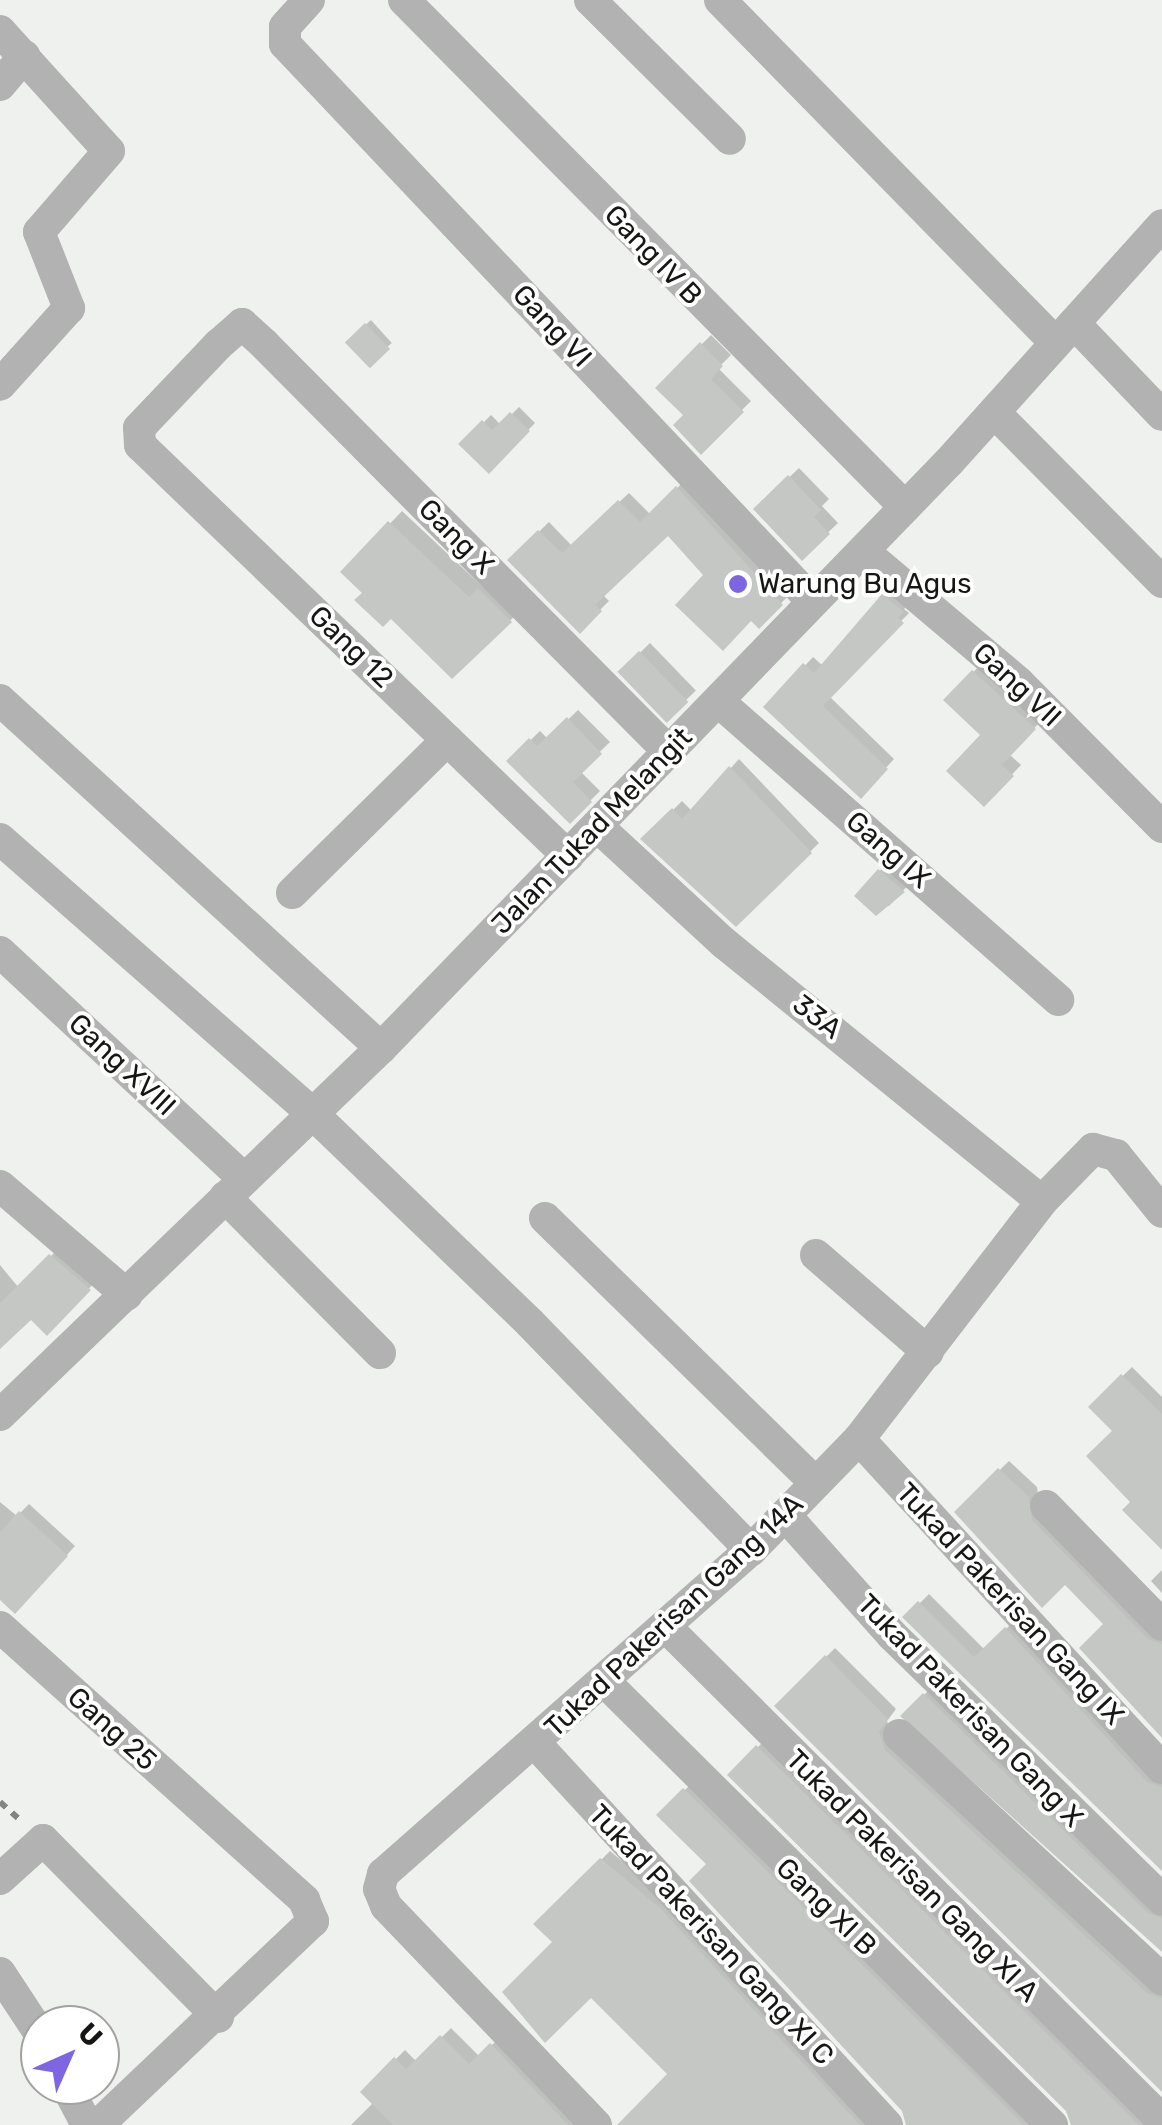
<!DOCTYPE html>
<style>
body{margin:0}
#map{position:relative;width:1162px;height:2125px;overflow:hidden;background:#eef1ed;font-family:Rubik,sans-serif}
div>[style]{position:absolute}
.shadow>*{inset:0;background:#0003;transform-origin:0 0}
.building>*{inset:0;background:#c4c7c4;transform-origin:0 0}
.path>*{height:6px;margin-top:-3px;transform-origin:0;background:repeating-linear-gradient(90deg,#838582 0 8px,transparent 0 16px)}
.minor>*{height:32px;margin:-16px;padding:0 16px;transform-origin:16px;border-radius:16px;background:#b1b2b1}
.dots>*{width:28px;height:28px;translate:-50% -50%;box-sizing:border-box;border:5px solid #fff;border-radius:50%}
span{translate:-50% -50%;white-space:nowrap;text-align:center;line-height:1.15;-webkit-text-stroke:8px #fff;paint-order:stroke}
.street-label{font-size:28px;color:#161715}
.poi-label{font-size:28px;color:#161715}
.left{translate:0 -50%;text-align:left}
.north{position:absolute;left:20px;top:2005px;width:100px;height:100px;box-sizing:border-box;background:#fff;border:2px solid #a2a2a1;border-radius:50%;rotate:45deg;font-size:28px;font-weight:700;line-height:40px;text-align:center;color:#161715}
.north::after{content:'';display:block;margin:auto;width:35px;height:45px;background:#7e66e2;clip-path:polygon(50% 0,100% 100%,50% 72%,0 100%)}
</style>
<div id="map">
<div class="shadow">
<i style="left:371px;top:320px;width:31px;height:33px;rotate:48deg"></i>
<i style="clip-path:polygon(711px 335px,731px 355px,718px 368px,751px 401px,701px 451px,686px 415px,658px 388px)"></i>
<i style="clip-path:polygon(519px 407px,535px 423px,489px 471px,462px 444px,491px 415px,501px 425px)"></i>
<i style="clip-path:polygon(799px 468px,829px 499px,822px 506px,838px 523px,802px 557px,756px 509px)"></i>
<i style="clip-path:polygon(686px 479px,790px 594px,759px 626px,668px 533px,603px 595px,609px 601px,580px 630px,510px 560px,549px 522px,572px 546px,629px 493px,651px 515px)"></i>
<i style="clip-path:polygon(402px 511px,483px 587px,522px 609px,452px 676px,344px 572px)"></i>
<i style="clip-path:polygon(892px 588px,910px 603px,904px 609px,909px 613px,829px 696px,894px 759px,861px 795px,767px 707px,813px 657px,823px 666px)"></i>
<i style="left:650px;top:643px;width:66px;height:41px;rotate:46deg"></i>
<i style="clip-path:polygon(983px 662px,1044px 718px,1009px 754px,1021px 765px,984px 804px,984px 735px,947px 700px)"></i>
<i style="clip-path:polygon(578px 710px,610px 742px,580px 771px,600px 791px,570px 821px,509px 761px,540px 731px,548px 739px)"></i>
<i style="clip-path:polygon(739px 759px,819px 843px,736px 924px,644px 839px,682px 801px,692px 811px)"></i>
<i style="clip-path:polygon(889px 861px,912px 881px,889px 906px,857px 895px)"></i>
<i style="clip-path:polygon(63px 1244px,101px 1276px,47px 1332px,31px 1317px,0 1345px,0 1265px,19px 1288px)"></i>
<i style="clip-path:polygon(1132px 1367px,1162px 1397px,1162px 1547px,1133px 1503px,1115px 1431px,1091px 1407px)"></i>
<i style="clip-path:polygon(1009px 1461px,1037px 1487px,1040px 1511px,1162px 1632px,1162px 1735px,1107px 1624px,1065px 1582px,957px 1512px)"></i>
<i style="clip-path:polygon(0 1502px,17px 1516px,29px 1504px,75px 1546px,24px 1602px,0 1597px)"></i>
<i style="clip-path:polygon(1162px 1570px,1162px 1593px,1151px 1581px)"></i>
<i style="clip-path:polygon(929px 1594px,985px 1650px,1015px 1620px,1162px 1775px,1162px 1867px,906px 1617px)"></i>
<i style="clip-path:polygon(835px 1648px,896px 1709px,887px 1721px,894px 1741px,1162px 1988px,1162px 2088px,777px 1706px)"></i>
<i style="clip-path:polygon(933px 1686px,1162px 1907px,1162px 1949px,904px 1715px)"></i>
<i style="clip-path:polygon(767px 1738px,1156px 2125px,1073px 2125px,1068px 2109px,730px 1775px)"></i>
<i style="clip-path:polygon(694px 1781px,1041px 2125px,908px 2125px,904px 2110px,710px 1864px,660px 1815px)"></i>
<i style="clip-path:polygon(610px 1851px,670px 1901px,876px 2125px,653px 2125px,671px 2074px,537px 1924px)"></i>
<i style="clip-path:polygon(451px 2028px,480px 2057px,500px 2037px,585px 2125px,351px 2125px,374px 2102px,363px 2092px,405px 2050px,417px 2062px)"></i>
</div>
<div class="building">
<i style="left:365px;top:323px;width:36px;height:28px;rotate:46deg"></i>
<i style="clip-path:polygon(700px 342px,723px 366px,711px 379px,744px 412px,701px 455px,673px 425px,683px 415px,655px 388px)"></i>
<i style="clip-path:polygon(510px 412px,530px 431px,489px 474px,458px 444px,482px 420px,492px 430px)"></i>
<i style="clip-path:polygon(788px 475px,821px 510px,814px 517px,830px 534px,802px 561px,753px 509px)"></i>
<i style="clip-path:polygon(676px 486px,783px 605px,759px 629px,751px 621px,723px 651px,675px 605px,703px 575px,668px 536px,595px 605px,602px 611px,580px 634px,507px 560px,538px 530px,562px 553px,618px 500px,640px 522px)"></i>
<i style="clip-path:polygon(388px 521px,469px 597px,478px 588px,512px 622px,452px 679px,391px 619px,383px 627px,354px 600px,362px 593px,340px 572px)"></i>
<i style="clip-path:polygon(882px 594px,904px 612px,898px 618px,904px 623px,823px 706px,888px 769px,861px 799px,763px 707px,803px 663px,814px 673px)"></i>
<i style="left:639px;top:651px;width:71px;height:30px;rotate:46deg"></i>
<i style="clip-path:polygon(972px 670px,1036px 729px,1002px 765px,1014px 776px,984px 807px,946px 771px,980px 735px,943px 700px)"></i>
<i style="clip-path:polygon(567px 717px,602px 754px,573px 782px,592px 802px,570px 824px,506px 761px,529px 738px,537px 746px)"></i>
<i style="clip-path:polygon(729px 766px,812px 853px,736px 927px,640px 839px,672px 808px,682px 819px)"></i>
<i style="clip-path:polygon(878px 869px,905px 892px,876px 916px,854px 896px)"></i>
<i style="clip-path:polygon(49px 1254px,91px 1290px,47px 1336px,31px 1320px,0 1349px,0 1303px)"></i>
<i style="clip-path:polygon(1121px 1374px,1162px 1414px,1162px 1550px,1122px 1510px,1130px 1502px,1086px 1456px,1112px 1431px,1088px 1407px)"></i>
<i style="clip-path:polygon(998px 1468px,1029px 1497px,1032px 1520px,1148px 1639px,1162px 1644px,1162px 1738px,1079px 1648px,1103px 1624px,1065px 1585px,1042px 1608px,954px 1512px)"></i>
<i style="clip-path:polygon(19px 1511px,68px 1556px,15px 1614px,0 1600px,0 1532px)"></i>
<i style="clip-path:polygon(918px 1601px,974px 1657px,1005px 1627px,1147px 1782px,1162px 1787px,1162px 1871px,906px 1621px,902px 1617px)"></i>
<i style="clip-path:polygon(825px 1655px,888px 1719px,879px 1732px,885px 1750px,1148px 1994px,1162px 1998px,1162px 2092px,774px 1706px)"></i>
<i style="clip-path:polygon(923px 1693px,1148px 1913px,1162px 1918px,1162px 1952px,900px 1716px)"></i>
<i style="clip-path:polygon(756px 1745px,1139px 2125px,1071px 2125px,1066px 2111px,727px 1775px)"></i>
<i style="clip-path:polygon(683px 1788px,1024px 2125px,906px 2125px,902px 2111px,689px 1881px,706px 1864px,656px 1815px)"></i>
<i style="clip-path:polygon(600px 1858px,661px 1909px,860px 2125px,617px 2125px,667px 2074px,591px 1998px,545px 2043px,502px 1992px,552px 1942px,533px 1924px)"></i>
<i style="clip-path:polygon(440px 2035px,469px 2064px,490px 2043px,568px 2125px,393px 2125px,360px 2092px,394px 2057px,406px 2069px)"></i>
</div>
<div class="path">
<i style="left:0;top:1802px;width:24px;rotate:42deg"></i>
</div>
<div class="minor">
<i style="left:309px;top:0;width:36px;rotate:132deg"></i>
<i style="left:285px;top:27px;width:17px;rotate:90deg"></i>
<i style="left:285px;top:44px;width:768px;rotate:46.58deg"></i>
<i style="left:404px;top:0;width:713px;rotate:45.34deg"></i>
<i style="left:590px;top:0;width:197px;rotate:44.8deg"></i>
<i style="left:720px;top:0;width:480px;rotate:45.6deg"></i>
<i style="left:0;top:31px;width:162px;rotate:47.8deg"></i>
<i style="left:109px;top:151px;width:107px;rotate:130.8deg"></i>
<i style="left:39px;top:232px;width:82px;rotate:68.5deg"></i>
<i style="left:69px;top:308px;width:103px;rotate:131.9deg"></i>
<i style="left:0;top:85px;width:38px;rotate:-50deg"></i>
<i style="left:1074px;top:323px;width:127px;rotate:46.3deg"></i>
<i style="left:994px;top:412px;width:239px;rotate:45.3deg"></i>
<i style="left:863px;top:551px;width:204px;rotate:40.2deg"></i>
<i style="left:1019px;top:683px;width:203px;rotate:45.2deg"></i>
<i style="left:0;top:700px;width:516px;rotate:42.41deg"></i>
<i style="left:718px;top:701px;width:453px;rotate:41.3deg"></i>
<i style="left:597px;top:826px;width:173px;rotate:42.7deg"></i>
<i style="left:724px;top:943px;width:409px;rotate:39.1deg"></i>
<i style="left:0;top:839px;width:418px;rotate:41.3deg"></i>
<i style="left:314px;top:1115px;width:300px;rotate:43.9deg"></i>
<i style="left:530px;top:1323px;width:317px;rotate:45.8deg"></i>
<i style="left:568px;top:856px;width:593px;rotate:-136.16deg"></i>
<i style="left:140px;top:445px;width:17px;rotate:-93deg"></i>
<i style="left:139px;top:428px;width:115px;rotate:-46.4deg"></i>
<i style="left:218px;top:345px;width:32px;rotate:-41deg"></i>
<i style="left:242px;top:324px;width:30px;rotate:42deg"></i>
<i style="left:264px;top:344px;width:575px;rotate:45.21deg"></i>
<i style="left:292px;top:893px;width:218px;rotate:-44.6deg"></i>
<i style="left:0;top:952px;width:333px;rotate:42.9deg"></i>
<i style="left:0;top:1186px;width:167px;rotate:40.6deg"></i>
<i style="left:225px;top:1197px;width:220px;rotate:45.2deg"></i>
<i style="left:545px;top:1218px;width:379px;rotate:44.4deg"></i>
<i style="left:816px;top:1255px;width:148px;rotate:40.9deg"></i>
<i style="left:0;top:1415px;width:529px;rotate:-43.93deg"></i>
<i style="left:381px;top:1048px;width:815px;rotate:-45.9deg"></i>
<i style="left:948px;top:463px;width:320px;rotate:-48deg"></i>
<i style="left:859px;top:1439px;width:447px;rotate:47.4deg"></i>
<i style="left:1046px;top:1506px;width:166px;rotate:45.7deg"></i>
<i style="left:785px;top:1515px;width:161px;rotate:48.3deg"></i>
<i style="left:892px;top:1635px;width:378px;rotate:44.4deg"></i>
<i style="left:0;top:1627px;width:409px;rotate:41.9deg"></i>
<i style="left:304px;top:1900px;width:23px;rotate:67deg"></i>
<i style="left:313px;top:1921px;width:296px;rotate:136.5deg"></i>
<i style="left:667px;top:1628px;width:698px;rotate:44.83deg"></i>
<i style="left:606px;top:1683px;width:628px;rotate:44.74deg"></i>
<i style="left:899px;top:1735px;width:359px;rotate:42.9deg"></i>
<i style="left:536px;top:1744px;width:518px;rotate:47.35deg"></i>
<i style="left:0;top:1879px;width:58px;rotate:-42.2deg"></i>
<i style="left:43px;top:1840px;width:249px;rotate:45.3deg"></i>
<i style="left:0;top:1973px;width:73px;rotate:56.7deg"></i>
<i style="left:66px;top:2085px;width:45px;rotate:62.3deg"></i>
<i style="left:596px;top:2125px;width:303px;rotate:-133.8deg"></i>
<i style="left:386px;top:1906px;width:18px;rotate:-112deg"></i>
<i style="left:379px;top:1889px;width:16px;rotate:-75deg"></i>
<i style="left:383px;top:1874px;width:490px;rotate:-41.4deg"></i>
<i style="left:751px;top:1550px;width:155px;rotate:-45.8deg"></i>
<i style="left:859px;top:1439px;width:300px;rotate:-52.4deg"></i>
<i style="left:1042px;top:1201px;width:73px;rotate:-45.6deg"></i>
<i style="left:1093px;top:1149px;width:24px;rotate:15deg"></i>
<i style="left:1116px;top:1155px;width:73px;rotate:51.1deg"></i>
</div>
<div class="dots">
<i style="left:738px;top:584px;background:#7e66e2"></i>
</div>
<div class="street-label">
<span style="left:653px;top:255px;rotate:46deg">Gang IV B</span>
<span style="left:552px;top:326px;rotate:47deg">Gang VI</span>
<span style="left:456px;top:537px;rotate:45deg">Gang X</span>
<span style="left:351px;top:647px;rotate:44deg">Gang 12</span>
<span style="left:1017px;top:685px;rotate:43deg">Gang VII</span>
<span style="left:592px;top:831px;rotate:-46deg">Jalan Tukad Melangit</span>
<span style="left:888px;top:850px;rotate:41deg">Gang IX</span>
<span style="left:817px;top:1017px;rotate:38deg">33A</span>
<span style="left:122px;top:1065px;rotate:43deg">Gang XVIII</span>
<span style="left:1010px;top:1604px;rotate:47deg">Tukad Pakerisan Gang IX</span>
<span style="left:674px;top:1616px;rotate:-43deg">Tukad Pakerisan Gang 14A</span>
<span style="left:970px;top:1711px;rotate:46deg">Tukad Pakerisan Gang X</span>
<span style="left:112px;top:1729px;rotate:42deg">Gang 25</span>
<span style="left:912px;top:1876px;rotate:45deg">Tukad Pakerisan Gang XI A</span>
<span style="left:826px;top:1907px;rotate:44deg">Gang XI B</span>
<span style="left:711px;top:1935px;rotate:47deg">Tukad Pakerisan Gang XI C</span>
</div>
<div class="poi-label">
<span class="left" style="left:758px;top:584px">Warung Bu Agus</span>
</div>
<div class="north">U</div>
</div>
